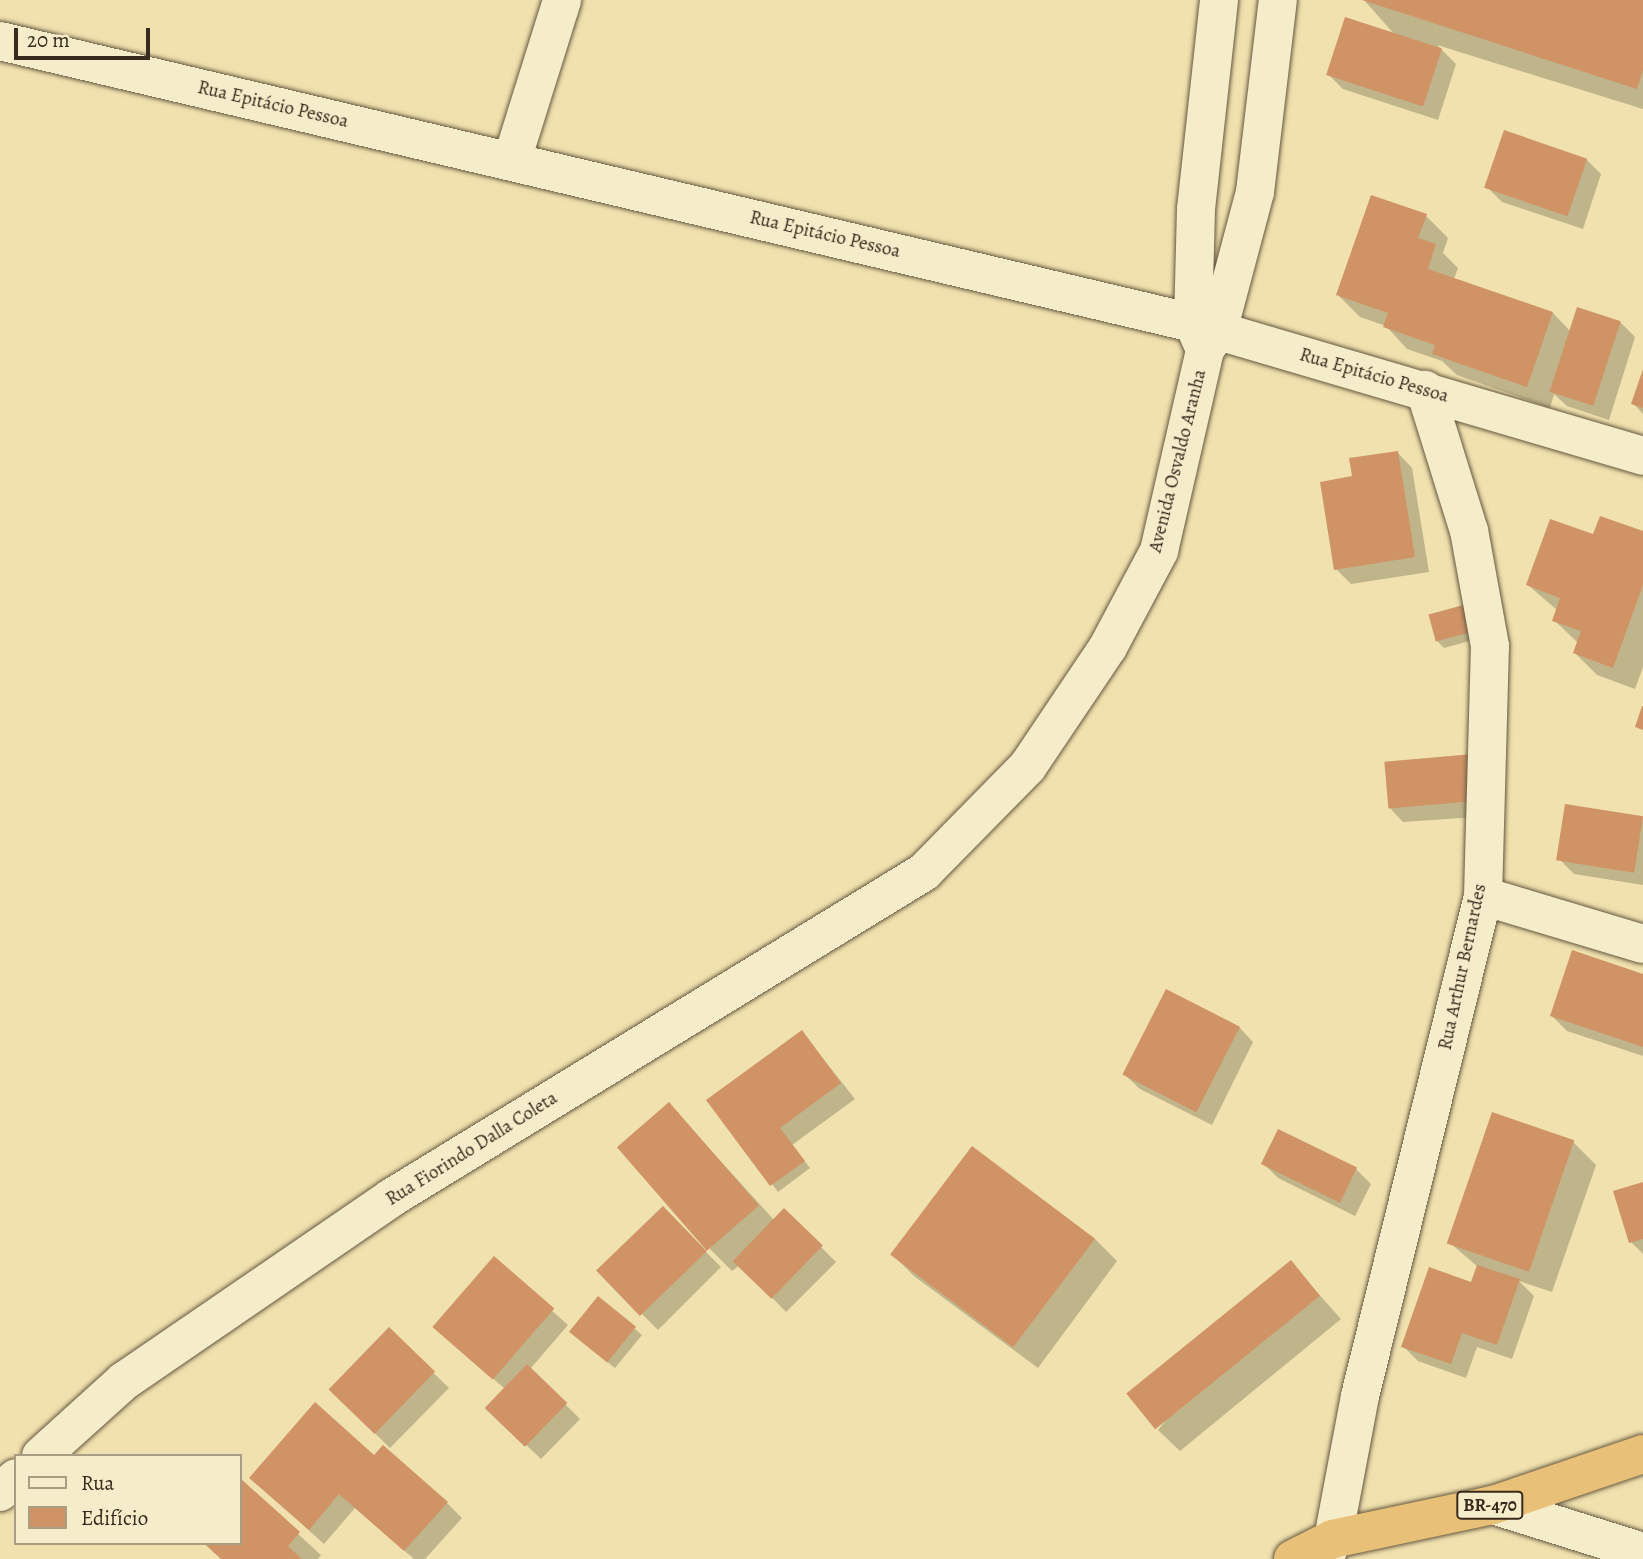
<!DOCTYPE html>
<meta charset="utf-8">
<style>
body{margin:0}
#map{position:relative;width:1643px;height:1559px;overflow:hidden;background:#f0e1ae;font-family:Alegreya,serif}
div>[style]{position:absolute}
.shadow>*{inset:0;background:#0003;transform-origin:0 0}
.building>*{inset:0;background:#cf9366;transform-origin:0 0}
.roads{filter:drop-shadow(0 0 2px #665840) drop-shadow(0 0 2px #665840)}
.street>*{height:38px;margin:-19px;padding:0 19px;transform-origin:19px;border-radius:19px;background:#f5ecca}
.secondary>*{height:38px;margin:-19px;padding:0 19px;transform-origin:19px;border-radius:19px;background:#f5ecca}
.highway>*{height:38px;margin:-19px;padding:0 19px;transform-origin:19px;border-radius:19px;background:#e8c077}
span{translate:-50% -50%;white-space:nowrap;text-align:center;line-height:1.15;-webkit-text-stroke:5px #f5ecca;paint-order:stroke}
.shield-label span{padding:2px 5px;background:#f5ecca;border:2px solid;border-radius:5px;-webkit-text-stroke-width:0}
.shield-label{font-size:18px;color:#382a1c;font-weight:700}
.street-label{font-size:19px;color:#382a1c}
.legend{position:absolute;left:14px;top:1454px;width:228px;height:91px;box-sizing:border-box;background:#f5ecca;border:2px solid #a99e84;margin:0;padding:9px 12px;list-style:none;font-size:21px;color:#382a1c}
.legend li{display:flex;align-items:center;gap:14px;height:35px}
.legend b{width:35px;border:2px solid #a99e84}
.scale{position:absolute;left:14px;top:28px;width:136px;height:32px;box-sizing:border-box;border:4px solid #382a1c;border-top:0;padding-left:9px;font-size:21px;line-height:24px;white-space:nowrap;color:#382a1c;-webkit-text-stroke:5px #f5ecca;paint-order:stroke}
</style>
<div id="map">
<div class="shadow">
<i style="clip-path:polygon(1364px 0,1643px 0,1643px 109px,1437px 45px,1456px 64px,1438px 120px,1343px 89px,1328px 74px,1395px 35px)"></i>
<i style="clip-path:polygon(1586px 159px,1601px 174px,1583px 229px,1502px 202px,1487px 187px)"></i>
<i style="clip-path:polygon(1426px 216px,1448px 238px,1443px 253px,1458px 268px,1454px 279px,1553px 313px,1571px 332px,1620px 322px,1635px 337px,1609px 420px,1567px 406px,1554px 394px,1550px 408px,1457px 375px,1442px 361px,1407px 349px,1386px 326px,1360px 317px,1338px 295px)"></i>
<i style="clip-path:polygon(1643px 373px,1643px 414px,1633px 403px)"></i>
<i style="clip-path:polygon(1398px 453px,1412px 468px,1429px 572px,1351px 584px,1336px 569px,1354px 478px)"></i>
<i style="clip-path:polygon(1643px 533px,1643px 667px,1635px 689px,1597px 675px,1575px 653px,1578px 643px,1554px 620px,1557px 610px,1528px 585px,1594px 537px)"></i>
<i style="clip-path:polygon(1430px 616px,1484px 637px,1444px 648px,1437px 641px)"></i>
<i style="clip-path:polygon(1473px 756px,1491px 816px,1403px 822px,1389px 807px)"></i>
<i style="clip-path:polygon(1643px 817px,1643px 885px,1574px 874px,1559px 859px)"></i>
<i style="clip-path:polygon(1643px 976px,1643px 1056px,1567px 1031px,1552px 1016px)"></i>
<i style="clip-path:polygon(1239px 1027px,1253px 1042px,1212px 1125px,1140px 1089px,1125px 1075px)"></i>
<i style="clip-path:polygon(802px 1032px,855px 1099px,792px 1145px,810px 1168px,778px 1192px,709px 1100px)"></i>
<i style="clip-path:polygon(669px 1104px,774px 1220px,784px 1210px,836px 1262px,786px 1312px,740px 1265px,732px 1271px,710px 1249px)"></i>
<i style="clip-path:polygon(1573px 1142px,1596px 1165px,1552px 1292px,1519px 1281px,1534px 1296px,1512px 1359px,1477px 1347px,1466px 1378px,1418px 1361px,1403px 1346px,1472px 1284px,1478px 1267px,1449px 1242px)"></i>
<i style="clip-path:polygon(973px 1148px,1095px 1239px,1117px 1261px,1038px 1368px,914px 1276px,892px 1254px)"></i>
<i style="clip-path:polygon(1264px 1164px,1356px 1169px,1371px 1184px,1355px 1216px,1278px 1178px)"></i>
<i style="clip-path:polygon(1643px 1184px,1643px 1254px,1631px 1242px)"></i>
<i style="left:663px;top:1209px;width:82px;height:89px;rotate:45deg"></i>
<i style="clip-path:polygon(494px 1259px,568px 1325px,530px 1369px,580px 1419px,541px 1459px,487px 1408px,505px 1389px,450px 1341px)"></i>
<i style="clip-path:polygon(1291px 1263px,1341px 1319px,1180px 1451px,1158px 1430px)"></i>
<i style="clip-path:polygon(635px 1329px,642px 1335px,615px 1368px,577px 1338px)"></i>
<i style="clip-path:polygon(389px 1330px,449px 1388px,390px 1448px,346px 1405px)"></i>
<i style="clip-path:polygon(375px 1457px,447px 1503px,462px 1518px,425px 1559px,414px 1559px,355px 1508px,324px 1544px,251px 1478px)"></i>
<i style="clip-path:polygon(240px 1481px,321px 1555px,318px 1559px,221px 1559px,204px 1543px,240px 1543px)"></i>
</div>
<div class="building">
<i style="clip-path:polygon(1362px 0,1643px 0,1643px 70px,1637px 89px)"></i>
<i style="left:1345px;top:17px;width:102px;height:61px;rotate:18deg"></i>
<i style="left:1504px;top:130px;width:88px;height:61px;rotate:19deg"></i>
<i style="clip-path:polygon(1371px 195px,1427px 214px,1418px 238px,1436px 244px,1428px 269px,1553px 312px,1527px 387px,1432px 354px,1435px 345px,1383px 327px,1388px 313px,1336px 295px)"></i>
<i style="left:1577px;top:307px;width:46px;height:89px;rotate:18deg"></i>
<i style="clip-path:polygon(1643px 369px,1643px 408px,1631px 404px)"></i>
<i style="clip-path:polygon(1398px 451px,1415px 557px,1334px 570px,1320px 482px,1352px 476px,1349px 458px)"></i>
<i style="clip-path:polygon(1600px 516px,1643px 531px,1643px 585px,1613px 668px,1573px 653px,1581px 631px,1552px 621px,1560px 598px,1526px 585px,1550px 519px,1593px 534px)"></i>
<i style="left:1471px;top:603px;width:28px;height:44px;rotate:75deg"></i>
<i style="clip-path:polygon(1642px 706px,1643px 706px,1643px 730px,1635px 727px)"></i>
<i style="left:1473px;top:754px;width:47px;height:89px;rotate:85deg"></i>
<i style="left:1565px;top:804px;width:79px;height:57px;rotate:9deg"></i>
<i style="clip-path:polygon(1572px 950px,1643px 974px,1643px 1047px,1550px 1016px)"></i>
<i style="left:1166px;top:989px;width:83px;height:96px;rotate:27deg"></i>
<i style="clip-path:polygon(802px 1030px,841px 1083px,780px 1128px,805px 1161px,770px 1186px,706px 1100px)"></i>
<i style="left:669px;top:1102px;width:137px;height:69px;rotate:49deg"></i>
<i style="left:1492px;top:1112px;width:87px;height:139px;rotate:19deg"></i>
<i style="left:1278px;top:1129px;width:88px;height:39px;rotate:26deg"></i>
<i style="left:972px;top:1146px;width:154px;height:136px;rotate:37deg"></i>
<i style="clip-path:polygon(1643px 1182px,1643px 1239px,1629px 1243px,1613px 1191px)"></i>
<i style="left:663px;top:1206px;width:63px;height:93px;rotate:46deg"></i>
<i style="left:784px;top:1208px;width:54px;height:74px;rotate:44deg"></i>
<i style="left:494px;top:1256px;width:80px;height:94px;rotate:41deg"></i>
<i style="left:1291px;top:1260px;width:46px;height:212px;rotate:51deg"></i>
<i style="clip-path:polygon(1477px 1265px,1520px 1279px,1497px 1345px,1462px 1333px,1451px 1364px,1401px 1347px,1429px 1267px,1471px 1282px)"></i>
<i style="left:598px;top:1296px;width:49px;height:46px;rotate:39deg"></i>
<i style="left:389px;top:1327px;width:64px;height:87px;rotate:44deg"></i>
<i style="left:527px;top:1364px;width:56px;height:61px;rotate:44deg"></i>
<i style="clip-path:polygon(315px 1402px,374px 1455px,383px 1445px,448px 1502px,404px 1551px,339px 1494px,309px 1530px,249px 1478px)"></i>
<i style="clip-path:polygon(240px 1478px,300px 1532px,288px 1546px,302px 1559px,221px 1559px,204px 1543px,240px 1543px)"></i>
</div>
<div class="roads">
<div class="street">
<i style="left:0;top:41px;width:1226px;rotate:13.3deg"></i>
<i style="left:512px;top:160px;width:168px;rotate:-72.6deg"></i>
<i style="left:1483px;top:896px;width:167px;rotate:16.7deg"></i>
<i style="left:1493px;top:1505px;width:157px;rotate:17.4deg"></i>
</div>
<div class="secondary">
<i style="left:1195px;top:324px;width:467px;rotate:16.4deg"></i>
<i style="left:1203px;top:345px;width:24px;rotate:-114deg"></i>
<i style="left:1193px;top:323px;width:114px;rotate:-88.5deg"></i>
<i style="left:1196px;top:209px;width:210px;rotate:-83.7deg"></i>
<i style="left:41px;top:1456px;width:112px;rotate:-42.1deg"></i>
<i style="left:124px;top:1381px;width:324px;rotate:-34.4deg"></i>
<i style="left:391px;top:1198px;width:625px;rotate:-31.45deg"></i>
<i style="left:924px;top:872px;width:148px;rotate:-45.5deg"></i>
<i style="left:1028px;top:766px;width:143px;rotate:-56.1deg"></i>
<i style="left:1108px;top:647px;width:109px;rotate:-62deg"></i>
<i style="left:1159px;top:551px;width:206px;rotate:-77.1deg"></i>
<i style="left:1205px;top:350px;width:23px;rotate:-56deg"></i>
<i style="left:1218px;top:331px;width:144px;rotate:-75.1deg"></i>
<i style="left:1255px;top:192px;width:193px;rotate:-83.2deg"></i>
<i style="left:0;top:1492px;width:21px;rotate:-41deg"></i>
<i style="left:1324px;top:1559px;width:22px;rotate:-66deg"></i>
<i style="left:1333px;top:1539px;width:146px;rotate:-79.3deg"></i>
<i style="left:1360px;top:1396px;width:515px;rotate:-76.18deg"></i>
<i style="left:1483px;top:896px;width:250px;rotate:-88.4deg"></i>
<i style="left:1490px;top:646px;width:117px;rotate:-100.3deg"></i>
<i style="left:1469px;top:531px;width:148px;rotate:-107.3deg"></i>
</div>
<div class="highway">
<i style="left:1293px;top:1559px;width:45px;rotate:-26.6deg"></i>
<i style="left:1333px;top:1539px;width:164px;rotate:-12deg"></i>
<i style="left:1493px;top:1505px;width:158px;rotate:-18.8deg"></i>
</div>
</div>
<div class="shield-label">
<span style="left:1490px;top:1505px">BR-470</span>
</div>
<div class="street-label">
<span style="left:273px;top:105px;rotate:13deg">Rua Epitácio Pessoa</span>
<span style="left:825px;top:235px;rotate:13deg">Rua Epitácio Pessoa</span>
<span style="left:1374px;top:376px;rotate:16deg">Rua Epitácio Pessoa</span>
<span style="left:1178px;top:461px;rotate:-76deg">Avenida Osvaldo Aranha</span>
<span style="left:1463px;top:967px;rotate:-78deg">Rua Arthur Bernardes</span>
<span style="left:472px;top:1149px;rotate:-32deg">Rua Fiorindo Dalla Coleta</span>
</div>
<ul class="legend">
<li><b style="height:9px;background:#f5ecca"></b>Rua</li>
<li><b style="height:19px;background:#cf9366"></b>Edifício</li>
</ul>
<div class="scale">20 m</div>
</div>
